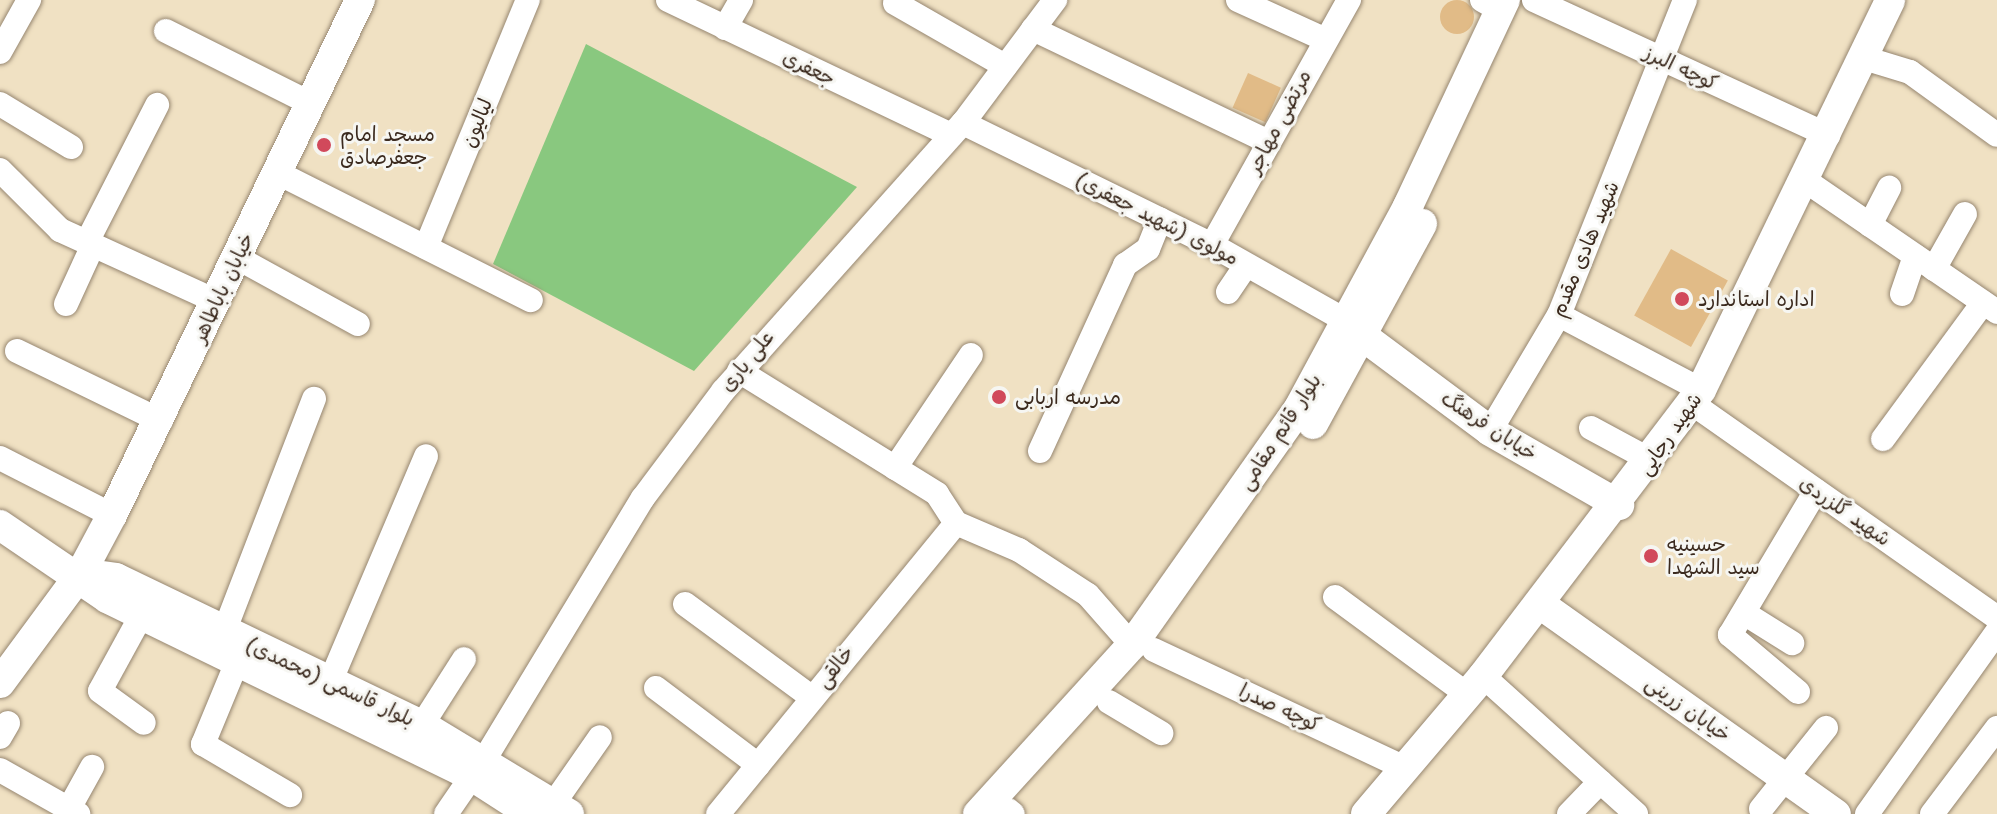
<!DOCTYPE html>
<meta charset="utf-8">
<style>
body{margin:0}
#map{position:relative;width:1997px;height:814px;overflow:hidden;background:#f0e1c3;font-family:"Shantell Sans","Playpen Sans Arabic",sans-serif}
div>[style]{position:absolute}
.green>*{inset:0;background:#89c87f}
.building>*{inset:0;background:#e1bb87;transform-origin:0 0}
.round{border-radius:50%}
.roads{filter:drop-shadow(0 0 2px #968670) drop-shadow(0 0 2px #968670)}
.minor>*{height:24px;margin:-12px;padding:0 12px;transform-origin:12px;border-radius:12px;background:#fff}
.major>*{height:30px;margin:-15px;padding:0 15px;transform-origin:15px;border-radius:15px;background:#fff}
.dots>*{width:22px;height:22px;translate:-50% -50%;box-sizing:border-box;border:4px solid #f6f6f2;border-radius:50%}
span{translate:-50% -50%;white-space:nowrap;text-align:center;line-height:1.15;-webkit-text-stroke:6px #f6f6f2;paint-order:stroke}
.street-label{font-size:20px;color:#3b2a1e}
.poi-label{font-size:20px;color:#3b2a1e}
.left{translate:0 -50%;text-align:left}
</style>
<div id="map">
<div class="green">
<i style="clip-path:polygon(586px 44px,857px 187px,694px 371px,493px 264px)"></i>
</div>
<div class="building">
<i class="round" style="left:1440px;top:0;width:34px;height:34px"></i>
<i style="left:1248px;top:73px;width:36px;height:38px;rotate:24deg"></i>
<i style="left:1671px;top:249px;width:65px;height:76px;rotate:29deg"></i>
</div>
<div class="roads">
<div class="minor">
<i style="left:668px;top:0;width:314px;rotate:25.5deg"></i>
<i style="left:1238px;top:0;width:94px;rotate:24.4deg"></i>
<i style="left:1482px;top:0;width:21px;rotate:29deg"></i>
<i style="left:1534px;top:0;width:324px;rotate:24.7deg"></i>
<i style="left:895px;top:3px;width:127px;rotate:29.8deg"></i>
<i style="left:725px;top:28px;width:32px;rotate:-60deg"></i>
<i style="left:1033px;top:29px;width:262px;rotate:25.6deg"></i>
<i style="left:166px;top:31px;width:161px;rotate:26.6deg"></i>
<i style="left:0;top:52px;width:60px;rotate:-60.9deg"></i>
<i style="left:1864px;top:58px;width:48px;rotate:16.9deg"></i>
<i style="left:1910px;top:72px;width:107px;rotate:35.9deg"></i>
<i style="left:0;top:104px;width:83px;rotate:31.2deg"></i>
<i style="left:963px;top:123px;width:277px;rotate:26.1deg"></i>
<i style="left:1212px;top:245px;width:156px;rotate:29.5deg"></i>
<i style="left:0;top:170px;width:85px;rotate:45deg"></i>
<i style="left:60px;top:230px;width:171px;rotate:24.5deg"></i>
<i style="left:278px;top:173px;width:283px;rotate:26.7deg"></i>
<i style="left:1806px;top:181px;width:232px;rotate:34.4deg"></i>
<i style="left:1870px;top:225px;width:42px;rotate:-62.8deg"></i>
<i style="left:87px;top:242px;width:154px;rotate:-62.9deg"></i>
<i style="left:1212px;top:245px;width:281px;rotate:-60.8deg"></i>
<i style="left:426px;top:247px;width:267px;rotate:-67.6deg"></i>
<i style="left:236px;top:257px;width:139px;rotate:28.8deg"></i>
<i style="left:1934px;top:269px;width:63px;rotate:-60.6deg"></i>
<i style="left:1228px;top:292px;width:32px;rotate:-56deg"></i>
<i style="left:1902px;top:294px;width:40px;rotate:-71.1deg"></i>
<i style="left:66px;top:304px;width:65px;rotate:-65.4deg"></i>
<i style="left:1559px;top:315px;width:161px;rotate:27.8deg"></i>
<i style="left:17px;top:351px;width:160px;rotate:25.9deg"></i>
<i style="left:739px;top:371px;width:233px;rotate:31.8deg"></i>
<i style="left:937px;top:494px;width:35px;rotate:57deg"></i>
<i style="left:956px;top:523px;width:69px;rotate:23.2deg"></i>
<i style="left:1019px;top:550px;width:82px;rotate:33.1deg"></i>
<i style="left:1088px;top:595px;width:67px;rotate:48.7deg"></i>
<i style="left:1693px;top:404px;width:372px;rotate:35.1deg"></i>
<i style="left:1591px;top:428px;width:69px;rotate:28.4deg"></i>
<i style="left:1490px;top:431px;width:135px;rotate:-59.3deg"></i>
<i style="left:1559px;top:315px;width:339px;rotate:-68.2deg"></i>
<i style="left:1883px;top:439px;width:169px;rotate:-53.7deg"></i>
<i style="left:1040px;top:451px;width:205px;rotate:-65.4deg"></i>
<i style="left:1125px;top:265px;width:28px;rotate:-35deg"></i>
<i style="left:1148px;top:249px;width:32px;rotate:-68deg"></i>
<i style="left:0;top:458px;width:126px;rotate:27deg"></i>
<i style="left:895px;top:468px;width:136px;rotate:-56.1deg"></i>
<i style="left:1335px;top:597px;width:165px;rotate:36.4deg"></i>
<i style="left:685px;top:604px;width:157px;rotate:36.4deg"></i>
<i style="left:1744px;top:613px;width:57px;rotate:32deg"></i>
<i style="left:141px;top:616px;width:85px;rotate:118.7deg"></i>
<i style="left:100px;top:691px;width:54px;rotate:36deg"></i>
<i style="left:224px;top:632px;width:250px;rotate:-68.9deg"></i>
<i style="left:1154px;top:650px;width:277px;rotate:25.2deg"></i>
<i style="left:237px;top:662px;width:89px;rotate:112.5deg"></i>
<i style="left:203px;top:744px;width:101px;rotate:30.4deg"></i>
<i style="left:1483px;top:676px;width:206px;rotate:42deg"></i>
<i style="left:331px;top:680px;width:243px;rotate:-67deg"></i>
<i style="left:656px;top:688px;width:128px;rotate:37deg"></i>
<i style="left:1798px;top:692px;width:89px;rotate:-140deg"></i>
<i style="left:1730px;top:635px;width:168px;rotate:-59.2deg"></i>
<i style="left:1109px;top:702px;width:61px;rotate:30.8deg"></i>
<i style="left:422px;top:725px;width:78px;rotate:-57.5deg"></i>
<i style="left:0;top:737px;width:16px;rotate:-60deg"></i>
<i style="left:486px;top:757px;width:303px;rotate:-58.8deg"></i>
<i style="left:643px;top:498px;width:134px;rotate:-53.2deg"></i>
<i style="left:723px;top:391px;width:360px;rotate:-48.2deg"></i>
<i style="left:963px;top:123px;width:154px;rotate:-53.2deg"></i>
<i style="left:0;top:770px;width:90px;rotate:29.4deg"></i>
<i style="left:554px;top:803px;width:80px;rotate:-55.1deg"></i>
<i style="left:1761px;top:809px;width:104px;rotate:-51.3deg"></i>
<i style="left:1008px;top:810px;width:6px;rotate:39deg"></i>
<i style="left:66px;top:814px;width:54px;rotate:-61deg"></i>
<i style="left:446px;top:814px;width:46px;rotate:-55.6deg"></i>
<i style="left:718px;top:814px;width:376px;rotate:-50.7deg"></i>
<i style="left:1569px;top:814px;width:45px;rotate:-45.9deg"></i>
<i style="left:1867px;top:814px;width:224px;rotate:-54.5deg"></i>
<i style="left:1932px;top:814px;width:108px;rotate:-52.9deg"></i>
</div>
<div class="major">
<i style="left:1364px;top:337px;width:157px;rotate:36.7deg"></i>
<i style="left:1490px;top:431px;width:149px;rotate:29.8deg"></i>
<i style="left:1313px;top:424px;width:228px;rotate:-61.4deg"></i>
<i style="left:0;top:525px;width:130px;rotate:34.3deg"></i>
<i style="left:107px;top:598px;width:406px;rotate:26deg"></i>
<i style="left:472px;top:776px;width:70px;rotate:32.8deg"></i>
<i style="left:81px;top:573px;width:35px;rotate:8deg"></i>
<i style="left:116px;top:578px;width:339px;rotate:25.7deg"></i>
<i style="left:422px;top:725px;width:172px;rotate:31.2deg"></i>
<i style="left:1540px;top:604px;width:363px;rotate:35.4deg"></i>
<i style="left:0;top:683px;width:137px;rotate:-53.6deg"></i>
<i style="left:81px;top:573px;width:66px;rotate:-61.9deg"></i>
<i style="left:112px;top:515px;width:572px;rotate:-64.29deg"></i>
<i style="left:978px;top:814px;width:229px;rotate:-47.7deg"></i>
<i style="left:1132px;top:645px;width:290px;rotate:-54.8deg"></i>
<i style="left:1299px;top:408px;width:230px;rotate:-61.6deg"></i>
<i style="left:1408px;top:206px;width:228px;rotate:-64.8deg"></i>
<i style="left:1366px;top:814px;width:181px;rotate:-49.7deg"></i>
<i style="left:1483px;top:676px;width:360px;rotate:-52.7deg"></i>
<i style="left:1701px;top:390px;width:433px;rotate:-64.1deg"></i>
</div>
</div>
<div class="dots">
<i style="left:324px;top:145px;background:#d1495b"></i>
<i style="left:1682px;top:299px;background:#d1495b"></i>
<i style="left:999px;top:397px;background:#d1495b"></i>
<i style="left:1651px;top:556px;background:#d1495b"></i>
</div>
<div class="street-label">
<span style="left:809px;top:68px;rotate:26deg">جعفری</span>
<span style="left:1681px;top:68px;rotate:25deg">کوچه البرز</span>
<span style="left:1279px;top:122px;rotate:-62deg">مرتضی مهاجر</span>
<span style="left:477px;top:123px;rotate:-68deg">لیالیون</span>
<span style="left:1157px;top:219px;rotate:27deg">مولوی (شهید جعفری)</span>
<span style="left:1585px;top:249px;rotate:-67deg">شهید هادی مقدم</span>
<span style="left:223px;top:288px;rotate:-65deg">خیابان باباطاهر</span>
<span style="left:747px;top:361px;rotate:-51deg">علی یاری</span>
<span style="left:1489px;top:426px;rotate:33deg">خیابان فرهنگ</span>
<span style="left:1280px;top:432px;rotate:-57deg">بلوار قائم مقامی</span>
<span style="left:1670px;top:434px;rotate:-55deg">شهید رجایی</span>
<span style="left:1845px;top:511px;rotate:35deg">شهید گلزردی</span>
<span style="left:835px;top:667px;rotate:-52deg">خالقی</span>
<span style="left:330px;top:682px;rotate:25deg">بلوار قاسمی (محمدی)</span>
<span style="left:1280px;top:708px;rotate:25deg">کوچه صدرا</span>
<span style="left:1688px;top:709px;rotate:35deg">خیابان زرینی</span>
</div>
<div class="poi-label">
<span class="left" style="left:340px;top:146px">مسجد امام<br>جعفرصادق</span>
<span class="left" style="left:1698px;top:299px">اداره استاندارد</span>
<span class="left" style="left:1015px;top:397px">مدرسه اربابی</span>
<span class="left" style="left:1667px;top:556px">حسینیه<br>سید الشهدا</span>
</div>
</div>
